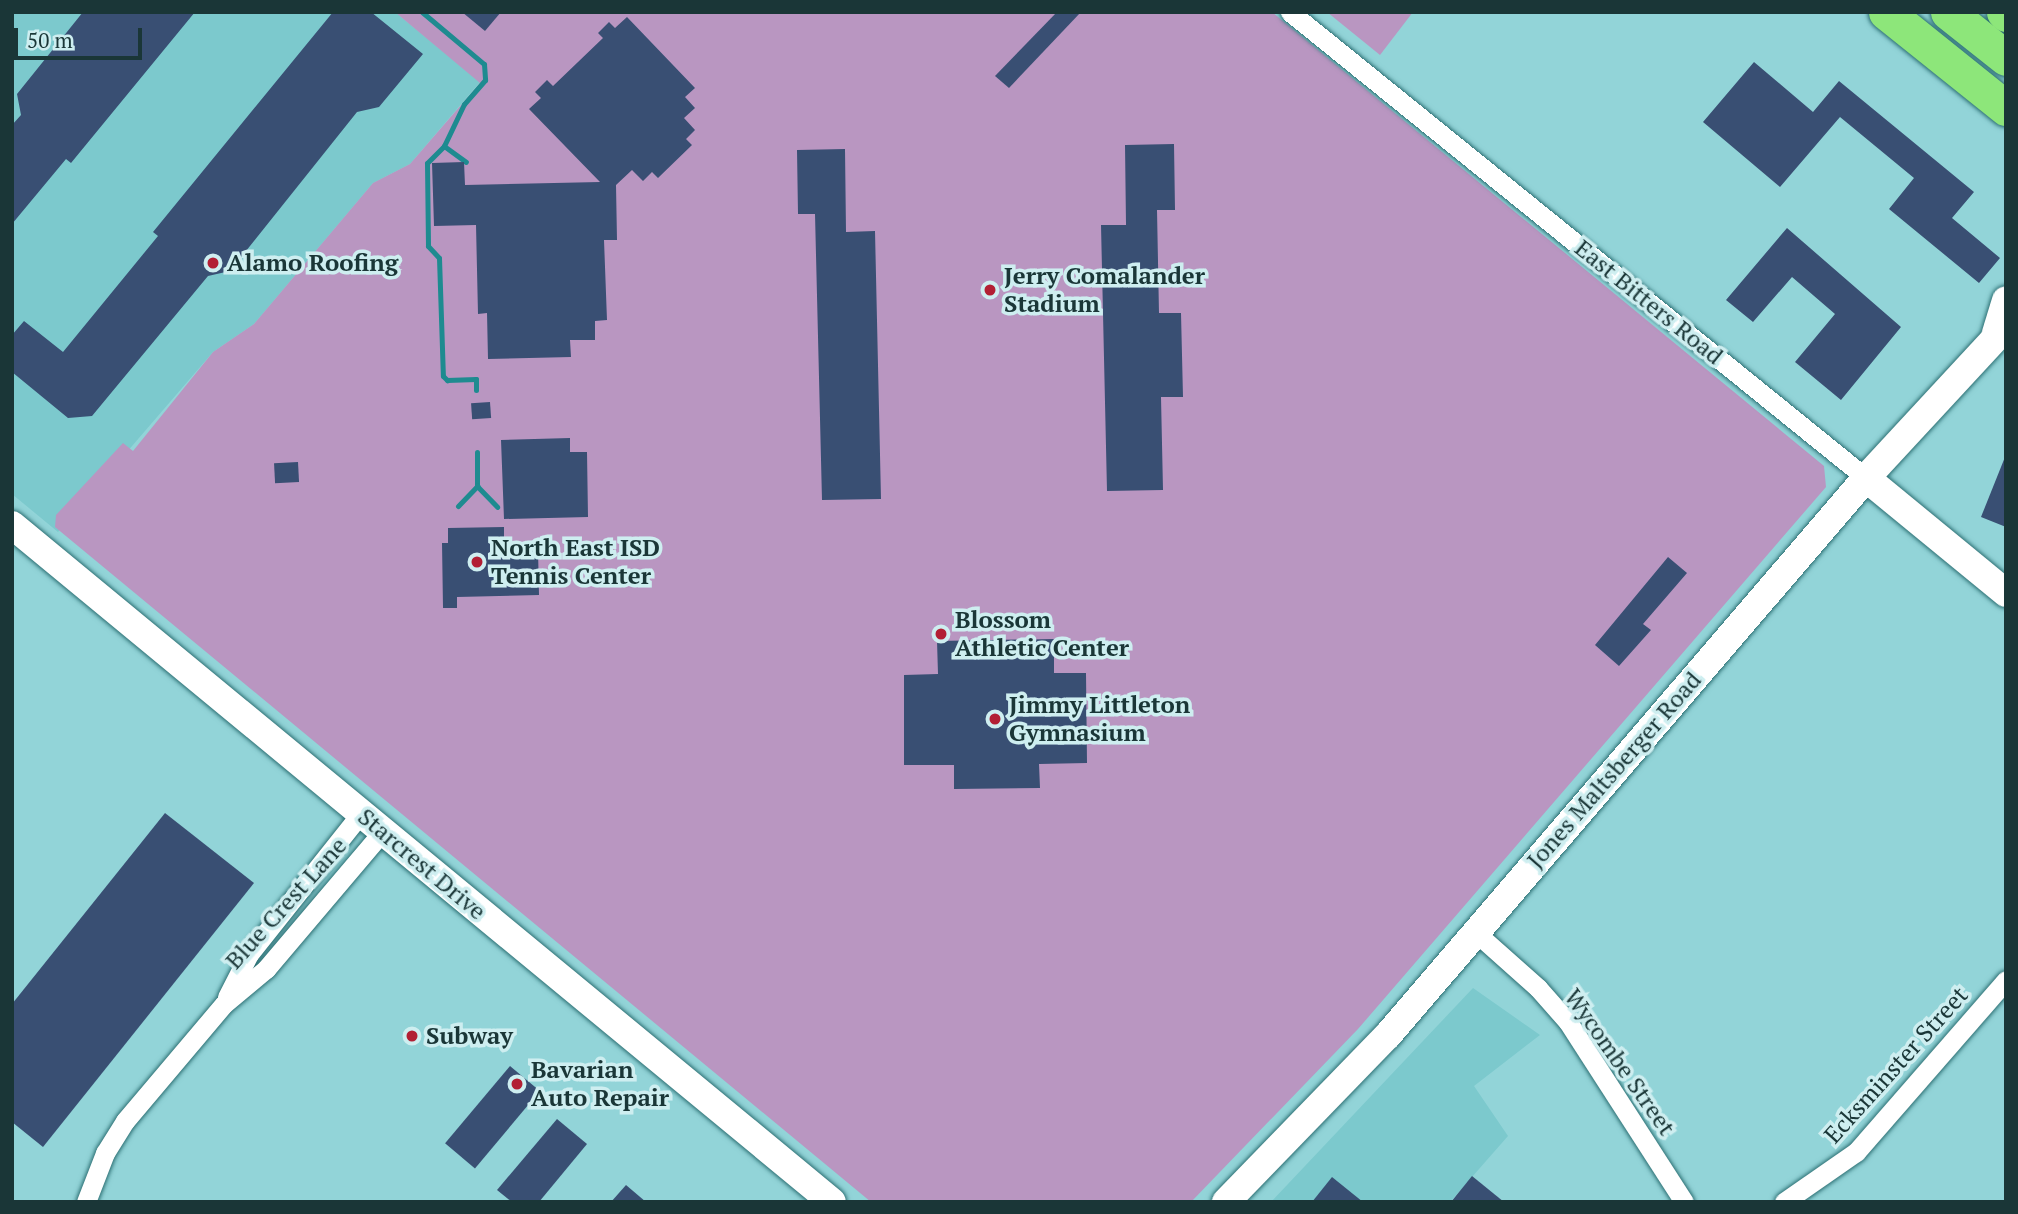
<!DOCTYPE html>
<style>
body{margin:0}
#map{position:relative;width:2018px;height:1214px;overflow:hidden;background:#92d4d8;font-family:"PT Serif",serif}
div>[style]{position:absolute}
.built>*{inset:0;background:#7cc9cd}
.green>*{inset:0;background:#b996c1}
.stream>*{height:5px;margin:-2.5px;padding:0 2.5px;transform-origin:2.5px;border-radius:2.5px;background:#1e8b90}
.building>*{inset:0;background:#394f73;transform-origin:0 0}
.roads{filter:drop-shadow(0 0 2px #2c6f73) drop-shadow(0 0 2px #2c6f73)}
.street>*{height:19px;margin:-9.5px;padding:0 9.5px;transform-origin:9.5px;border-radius:9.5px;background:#fff}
.secondary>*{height:28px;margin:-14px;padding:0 14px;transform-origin:14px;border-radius:14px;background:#fff}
.highway>*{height:35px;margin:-17.5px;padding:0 17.5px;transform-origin:17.5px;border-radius:17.5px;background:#8de67a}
.dots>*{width:19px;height:19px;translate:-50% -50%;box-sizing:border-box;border:4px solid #ceeef0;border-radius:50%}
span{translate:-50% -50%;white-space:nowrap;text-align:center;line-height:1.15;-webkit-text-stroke:7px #ceeef0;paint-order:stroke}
.poi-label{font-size:24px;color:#1a3637;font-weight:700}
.left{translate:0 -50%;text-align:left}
.street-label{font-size:24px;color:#1a3637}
.frame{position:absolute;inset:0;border:14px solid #1a3637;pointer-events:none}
.scale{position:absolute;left:14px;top:28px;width:128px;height:32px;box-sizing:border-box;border:4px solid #1a3637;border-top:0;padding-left:9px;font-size:21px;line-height:24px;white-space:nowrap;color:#1a3637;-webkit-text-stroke:5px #ceeef0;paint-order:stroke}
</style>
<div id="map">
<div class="built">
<i style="clip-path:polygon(12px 12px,395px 12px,480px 82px,410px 164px,373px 183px,254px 324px,213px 352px,58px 532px,12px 494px)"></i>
<i style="clip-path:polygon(1473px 988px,1540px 1035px,1474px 1086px,1508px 1136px,1450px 1202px,1271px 1202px)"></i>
</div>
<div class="green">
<i style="clip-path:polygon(395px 12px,1272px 12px,1824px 466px,1826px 487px,1358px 1029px,1191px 1202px,871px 1202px,55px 527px,56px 515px,123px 443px,133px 451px,213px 352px,254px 324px,373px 183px,410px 164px,480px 83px)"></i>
<i style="clip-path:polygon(1327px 12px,1413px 12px,1380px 55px)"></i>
</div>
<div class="stream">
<i style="left:422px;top:12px;width:81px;rotate:40deg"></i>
<i style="left:484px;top:64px;width:16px;rotate:86deg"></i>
<i style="left:485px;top:80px;width:32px;rotate:131deg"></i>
<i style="left:464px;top:104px;width:47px;rotate:115.5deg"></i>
<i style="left:444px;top:146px;width:24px;rotate:135deg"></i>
<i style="left:427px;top:163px;width:83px;rotate:89.3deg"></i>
<i style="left:428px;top:246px;width:16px;rotate:47deg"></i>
<i style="left:439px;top:258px;width:118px;rotate:88.1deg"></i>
<i style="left:443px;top:376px;width:6px;rotate:45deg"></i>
<i style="left:447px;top:380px;width:29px;rotate:-2deg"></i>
<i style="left:476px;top:379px;width:11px;rotate:90deg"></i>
<i style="left:444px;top:146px;width:27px;rotate:36deg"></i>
<i style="left:477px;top:452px;width:34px;rotate:90deg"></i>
<i style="left:477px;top:486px;width:29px;rotate:46deg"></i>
<i style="left:458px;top:506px;width:28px;rotate:-46deg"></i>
</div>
<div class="building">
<i style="clip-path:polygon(83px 12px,195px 12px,71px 163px,66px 159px,12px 224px,12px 125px,21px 115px,17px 94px)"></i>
<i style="clip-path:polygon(333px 12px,371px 12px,423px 54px,379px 107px,357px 112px,230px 271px,208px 276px,92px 416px,68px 418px,12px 372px,12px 335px,24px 321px,63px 352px,158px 236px,153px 232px)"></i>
<i style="clip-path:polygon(462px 12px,501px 12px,485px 31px)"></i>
<i style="clip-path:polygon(1057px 12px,1081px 12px,1009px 88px,995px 76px)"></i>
<i style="clip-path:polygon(627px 17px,695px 88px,685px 97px,695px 108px,684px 118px,695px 130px,686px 139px,692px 145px,658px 178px,652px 172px,643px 181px,632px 170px,616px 185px,617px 240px,604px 240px,607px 320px,595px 321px,595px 340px,570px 340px,571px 357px,488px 359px,487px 313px,478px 314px,476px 225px,434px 226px,432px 163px,464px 162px,465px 185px,600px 182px,529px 109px,541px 98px,535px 92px,547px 80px,553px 86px,603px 38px,598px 33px,609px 22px,615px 28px)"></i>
<i style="clip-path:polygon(1754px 62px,1813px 112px,1839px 81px,1974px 192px,1952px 218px,2000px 258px,1979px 283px,1889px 209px,1914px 178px,1840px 117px,1780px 187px,1703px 122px)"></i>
<i style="clip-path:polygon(1174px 144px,1175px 210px,1157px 210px,1159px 313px,1181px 313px,1183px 397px,1161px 397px,1163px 490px,1107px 491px,1101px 225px,1126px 225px,1125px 145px)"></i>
<i style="clip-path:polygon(845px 149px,846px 232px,875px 231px,881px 499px,822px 500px,815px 214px,798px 214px,797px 150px)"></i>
<i style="clip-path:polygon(1787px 228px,1901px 327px,1841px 400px,1795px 362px,1835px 314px,1792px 277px,1753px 322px,1726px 300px)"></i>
<i style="left:490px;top:402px;width:16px;height:19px;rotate:86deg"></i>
<i style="clip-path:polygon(570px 438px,570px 452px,587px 452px,588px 517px,504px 519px,501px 440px)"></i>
<i style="clip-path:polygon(2005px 457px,2006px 457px,2006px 527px,1981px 517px)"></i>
<i style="left:298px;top:462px;width:20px;height:24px;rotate:87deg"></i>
<i style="clip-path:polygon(504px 527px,504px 548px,538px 549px,539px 595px,457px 597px,457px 608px,443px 608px,442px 543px,448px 543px,448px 528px)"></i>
<i style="clip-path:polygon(1668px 557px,1687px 573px,1643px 624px,1651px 630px,1619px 666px,1595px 645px)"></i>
<i style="clip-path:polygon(1054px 639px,1054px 673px,1086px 673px,1087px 763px,1039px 764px,1040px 788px,954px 789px,954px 765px,904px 765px,904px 675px,938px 674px,937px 641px)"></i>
<i style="clip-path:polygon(165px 813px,254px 883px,43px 1147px,12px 1122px,12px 1004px)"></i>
<i style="left:510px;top:1066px;width:39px;height:101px;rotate:40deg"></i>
<i style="clip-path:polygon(557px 1119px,587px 1144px,539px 1202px,512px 1202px,497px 1190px)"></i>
<i style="clip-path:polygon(1472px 1176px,1504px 1202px,1451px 1202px)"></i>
<i style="clip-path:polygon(1332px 1177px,1363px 1202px,1312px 1202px)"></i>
<i style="clip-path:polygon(626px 1185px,646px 1202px,611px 1202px)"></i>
</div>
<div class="roads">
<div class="street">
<i style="left:1290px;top:12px;width:741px;rotate:38.97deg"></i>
<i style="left:1474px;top:931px;width:86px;rotate:41.7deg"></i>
<i style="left:1538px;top:988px;width:45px;rotate:48.6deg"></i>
<i style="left:1568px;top:1022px;width:214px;rotate:57.2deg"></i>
<i style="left:227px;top:997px;width:48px;rotate:-62.9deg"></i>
<i style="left:249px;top:954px;width:180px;rotate:-51.5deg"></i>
<i style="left:86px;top:1202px;width:53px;rotate:-68.8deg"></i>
<i style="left:105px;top:1153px;width:38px;rotate:-58deg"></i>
<i style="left:125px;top:1121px;width:153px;rotate:-49.8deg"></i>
<i style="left:224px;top:1004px;width:55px;rotate:-39.8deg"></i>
<i style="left:266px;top:969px;width:181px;rotate:-49.7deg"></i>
<i style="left:1784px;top:1202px;width:88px;rotate:-34.8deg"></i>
<i style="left:1856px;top:1152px;width:228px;rotate:-48.9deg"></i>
</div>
<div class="secondary">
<i style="left:1996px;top:333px;width:34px;rotate:-73deg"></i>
<i style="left:1866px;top:478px;width:181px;rotate:39.4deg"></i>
<i style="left:12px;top:525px;width:1063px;rotate:39.54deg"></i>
<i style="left:1226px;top:1202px;width:233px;rotate:-45.9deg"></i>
<i style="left:1388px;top:1035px;width:734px;rotate:-49.36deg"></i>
<i style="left:1866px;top:478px;width:206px;rotate:-47.2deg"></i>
</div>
<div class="highway">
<i style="left:1886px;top:12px;width:154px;rotate:38.7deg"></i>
<i style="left:1948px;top:12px;width:74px;rotate:38.4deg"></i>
<i style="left:2004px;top:12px;width:3px;rotate:45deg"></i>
</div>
</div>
<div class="dots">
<i style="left:213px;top:263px;background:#b21f34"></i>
<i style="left:990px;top:290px;background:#b21f34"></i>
<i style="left:477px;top:562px;background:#b21f34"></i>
<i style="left:941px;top:634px;background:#b21f34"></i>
<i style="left:995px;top:719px;background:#b21f34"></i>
<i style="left:412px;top:1036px;background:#b21f34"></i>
<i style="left:517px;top:1084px;background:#b21f34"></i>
</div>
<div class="poi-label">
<span class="left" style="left:227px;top:263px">Alamo Roofing</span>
<span class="left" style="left:1004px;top:290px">Jerry Comalander<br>Stadium</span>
<span class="left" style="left:491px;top:562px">North East ISD<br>Tennis Center</span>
<span class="left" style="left:955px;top:634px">Blossom<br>Athletic Center</span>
<span class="left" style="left:1009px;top:719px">Jimmy Littleton<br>Gymnasium</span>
<span class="left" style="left:426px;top:1036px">Subway</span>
<span class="left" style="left:531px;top:1084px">Bavarian<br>Auto Repair</span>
</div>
<div class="street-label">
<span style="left:1649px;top:302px;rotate:39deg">East Bitters Road</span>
<span style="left:1614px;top:770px;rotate:-49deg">Jones Maltsberger Road</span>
<span style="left:422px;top:864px;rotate:40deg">Starcrest Drive</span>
<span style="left:286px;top:903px;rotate:-48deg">Blue Crest Lane</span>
<span style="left:1620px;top:1062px;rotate:55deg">Wycombe Street</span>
<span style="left:1896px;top:1065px;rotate:-48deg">Ecksminster Street</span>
</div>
<div class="frame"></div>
<div class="scale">50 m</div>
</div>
